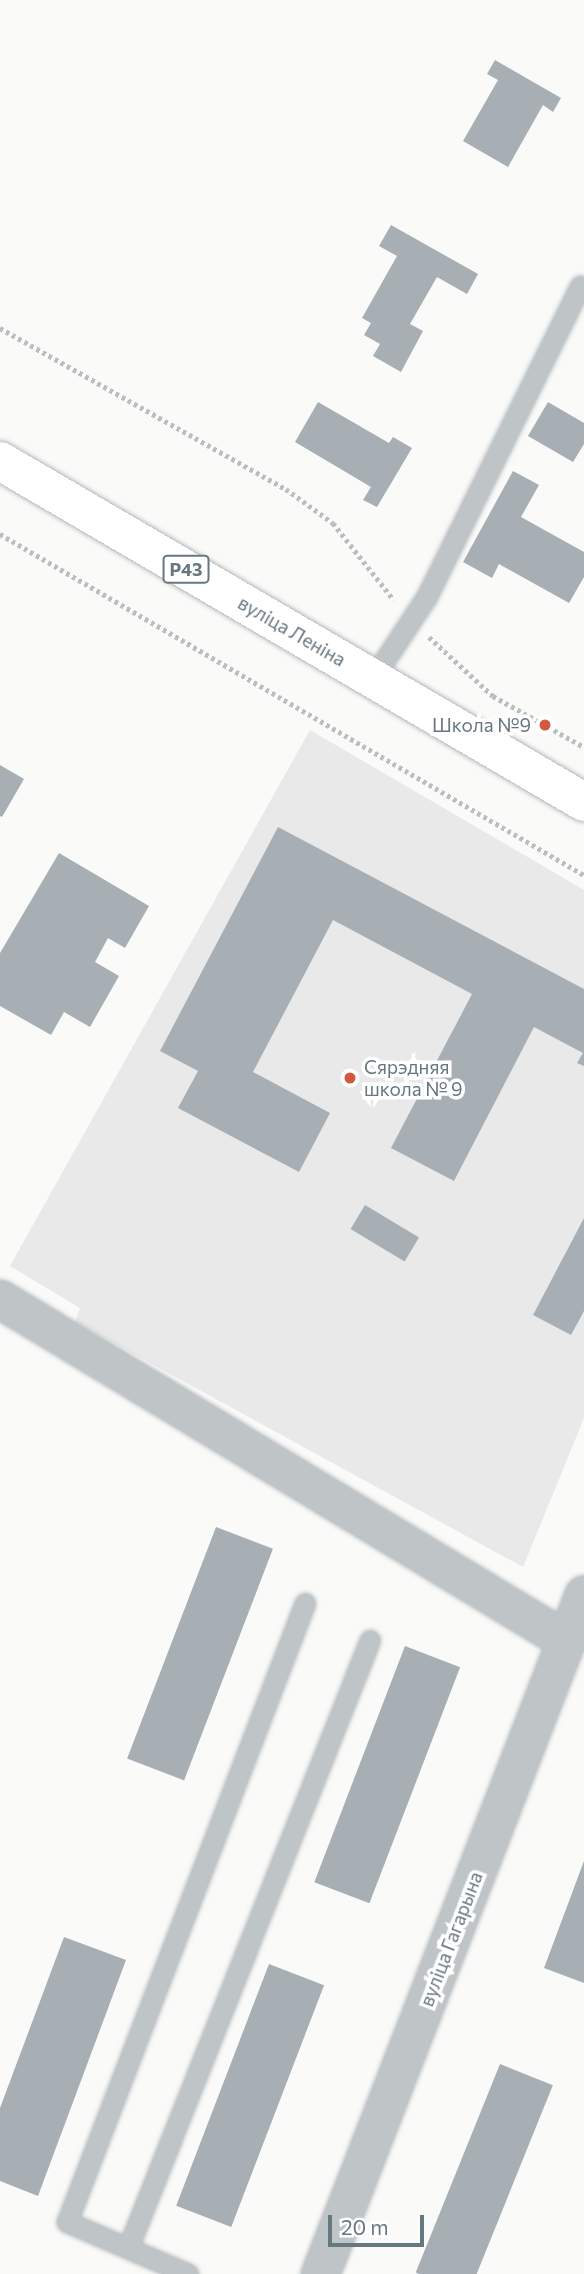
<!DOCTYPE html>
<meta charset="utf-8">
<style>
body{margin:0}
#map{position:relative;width:584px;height:2274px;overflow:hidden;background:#fafaf8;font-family:Commissioner,sans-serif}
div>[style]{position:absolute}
.built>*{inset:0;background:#e8e9e8}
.building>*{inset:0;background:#a7afb4;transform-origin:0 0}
.path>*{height:4.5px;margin-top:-2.25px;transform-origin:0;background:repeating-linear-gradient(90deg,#babec0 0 3.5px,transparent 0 7px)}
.roads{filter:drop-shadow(0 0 2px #b3b9bc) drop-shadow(0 0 2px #b3b9bc)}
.service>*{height:19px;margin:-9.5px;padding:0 9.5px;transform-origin:9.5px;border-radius:9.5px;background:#bfc4c7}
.minor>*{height:37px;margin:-18.5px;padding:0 18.5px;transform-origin:18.5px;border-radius:18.5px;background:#bfc4c7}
.primary>*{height:38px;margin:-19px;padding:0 19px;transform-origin:19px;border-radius:19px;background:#fff}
.dots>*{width:19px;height:19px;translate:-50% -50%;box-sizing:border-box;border:4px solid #fff;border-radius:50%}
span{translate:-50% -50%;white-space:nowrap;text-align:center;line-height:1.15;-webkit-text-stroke:7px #fff;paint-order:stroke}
.shield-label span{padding:2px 5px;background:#fff;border:2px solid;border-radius:5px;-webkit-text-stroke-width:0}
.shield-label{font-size:18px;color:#677780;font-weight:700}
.street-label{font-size:19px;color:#677780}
.poi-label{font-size:19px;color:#677780}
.right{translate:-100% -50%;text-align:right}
.left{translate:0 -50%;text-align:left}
.scale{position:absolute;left:328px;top:2215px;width:96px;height:32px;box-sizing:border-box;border:4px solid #677780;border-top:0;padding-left:9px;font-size:21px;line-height:24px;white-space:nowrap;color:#677780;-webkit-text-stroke:5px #fff;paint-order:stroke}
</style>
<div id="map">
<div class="built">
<i style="clip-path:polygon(310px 730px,584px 890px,584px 1418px,523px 1567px,75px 1322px,80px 1308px,10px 1266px)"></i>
</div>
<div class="building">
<i style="clip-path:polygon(495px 60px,561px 98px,553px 112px,543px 105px,508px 167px,463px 141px,498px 80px,487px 74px)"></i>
<i style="clip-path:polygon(391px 225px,478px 274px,467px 294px,437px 277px,410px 324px,423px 331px,401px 372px,373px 356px,380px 344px,364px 335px,371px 323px,362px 318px,397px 256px,379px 246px)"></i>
<i style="clip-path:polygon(318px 402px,389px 443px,393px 437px,412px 448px,377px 507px,363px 500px,371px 487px,295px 442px)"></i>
<i style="clip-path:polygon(548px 402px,584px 423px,584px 444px,573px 462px,528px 436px)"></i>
<i style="clip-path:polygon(513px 471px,539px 485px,521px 517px,584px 552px,584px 577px,569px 603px,499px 564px,492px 578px,463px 562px)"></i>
<i style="clip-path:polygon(0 765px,24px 779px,2px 817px,0 816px)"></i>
<i style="clip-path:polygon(278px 827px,584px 989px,584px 1066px,577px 1063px,583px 1053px,534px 1027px,454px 1181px,391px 1148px,472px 994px,333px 920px,253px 1072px,330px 1113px,299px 1172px,178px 1108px,198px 1071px,160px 1051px)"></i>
<i style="clip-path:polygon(59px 853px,149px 906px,125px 948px,108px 938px,95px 962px,119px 976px,90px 1027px,64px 1012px,51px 1035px,0 1006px,0 953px)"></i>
<i style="left:365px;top:1205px;width:63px;height:28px;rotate:31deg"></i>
<i style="clip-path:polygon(584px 1218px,584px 1311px,571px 1335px,533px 1315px)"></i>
<i style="left:216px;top:1527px;width:61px;height:248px;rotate:21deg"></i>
<i style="left:405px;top:1646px;width:59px;height:253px;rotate:21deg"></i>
<i style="clip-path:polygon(584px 1861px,584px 1983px,544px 1968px)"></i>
<i style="clip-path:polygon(64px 1937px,126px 1960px,38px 2196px,0 2181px,0 2108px)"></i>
<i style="left:269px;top:1964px;width:59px;height:259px;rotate:21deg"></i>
<i style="left:500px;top:2064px;width:57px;height:225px;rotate:22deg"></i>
</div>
<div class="path">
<i style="left:0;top:328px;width:328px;rotate:29.4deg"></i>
<i style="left:286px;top:489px;width:58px;rotate:35.9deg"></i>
<i style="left:333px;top:523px;width:98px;rotate:51.6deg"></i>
<i style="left:0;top:534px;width:676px;rotate:30.28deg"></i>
<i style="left:429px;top:637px;width:87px;rotate:42.7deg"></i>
<i style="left:493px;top:696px;width:104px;rotate:29.3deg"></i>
</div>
<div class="roads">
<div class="service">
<i style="left:373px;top:678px;width:98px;rotate:-56.6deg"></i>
<i style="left:427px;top:596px;width:346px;rotate:-63.7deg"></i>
<i style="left:128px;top:2248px;width:654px;rotate:-68.3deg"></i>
<i style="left:188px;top:2274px;width:132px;rotate:-156.7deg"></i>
<i style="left:67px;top:2222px;width:663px;rotate:-68.97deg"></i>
</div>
<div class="minor">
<i style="left:0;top:1299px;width:662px;rotate:31.1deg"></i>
<i style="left:320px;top:2274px;width:729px;rotate:-68.78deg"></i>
</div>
<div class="primary">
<i style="left:0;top:461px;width:676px;rotate:30.28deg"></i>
</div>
</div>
<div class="dots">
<i style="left:545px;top:725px;background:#d25840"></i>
<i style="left:350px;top:1078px;background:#d25840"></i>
</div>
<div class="shield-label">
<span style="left:186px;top:569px">Р43</span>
</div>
<div class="street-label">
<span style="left:292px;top:631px;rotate:30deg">вуліца Леніна</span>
<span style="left:451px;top:1939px;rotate:-69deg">вуліца Гагарына</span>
</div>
<div class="poi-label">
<span class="right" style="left:531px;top:725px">Школа №9</span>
<span class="left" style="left:364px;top:1078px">Сярэдняя<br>школа № 9</span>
</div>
<div class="scale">20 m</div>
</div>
